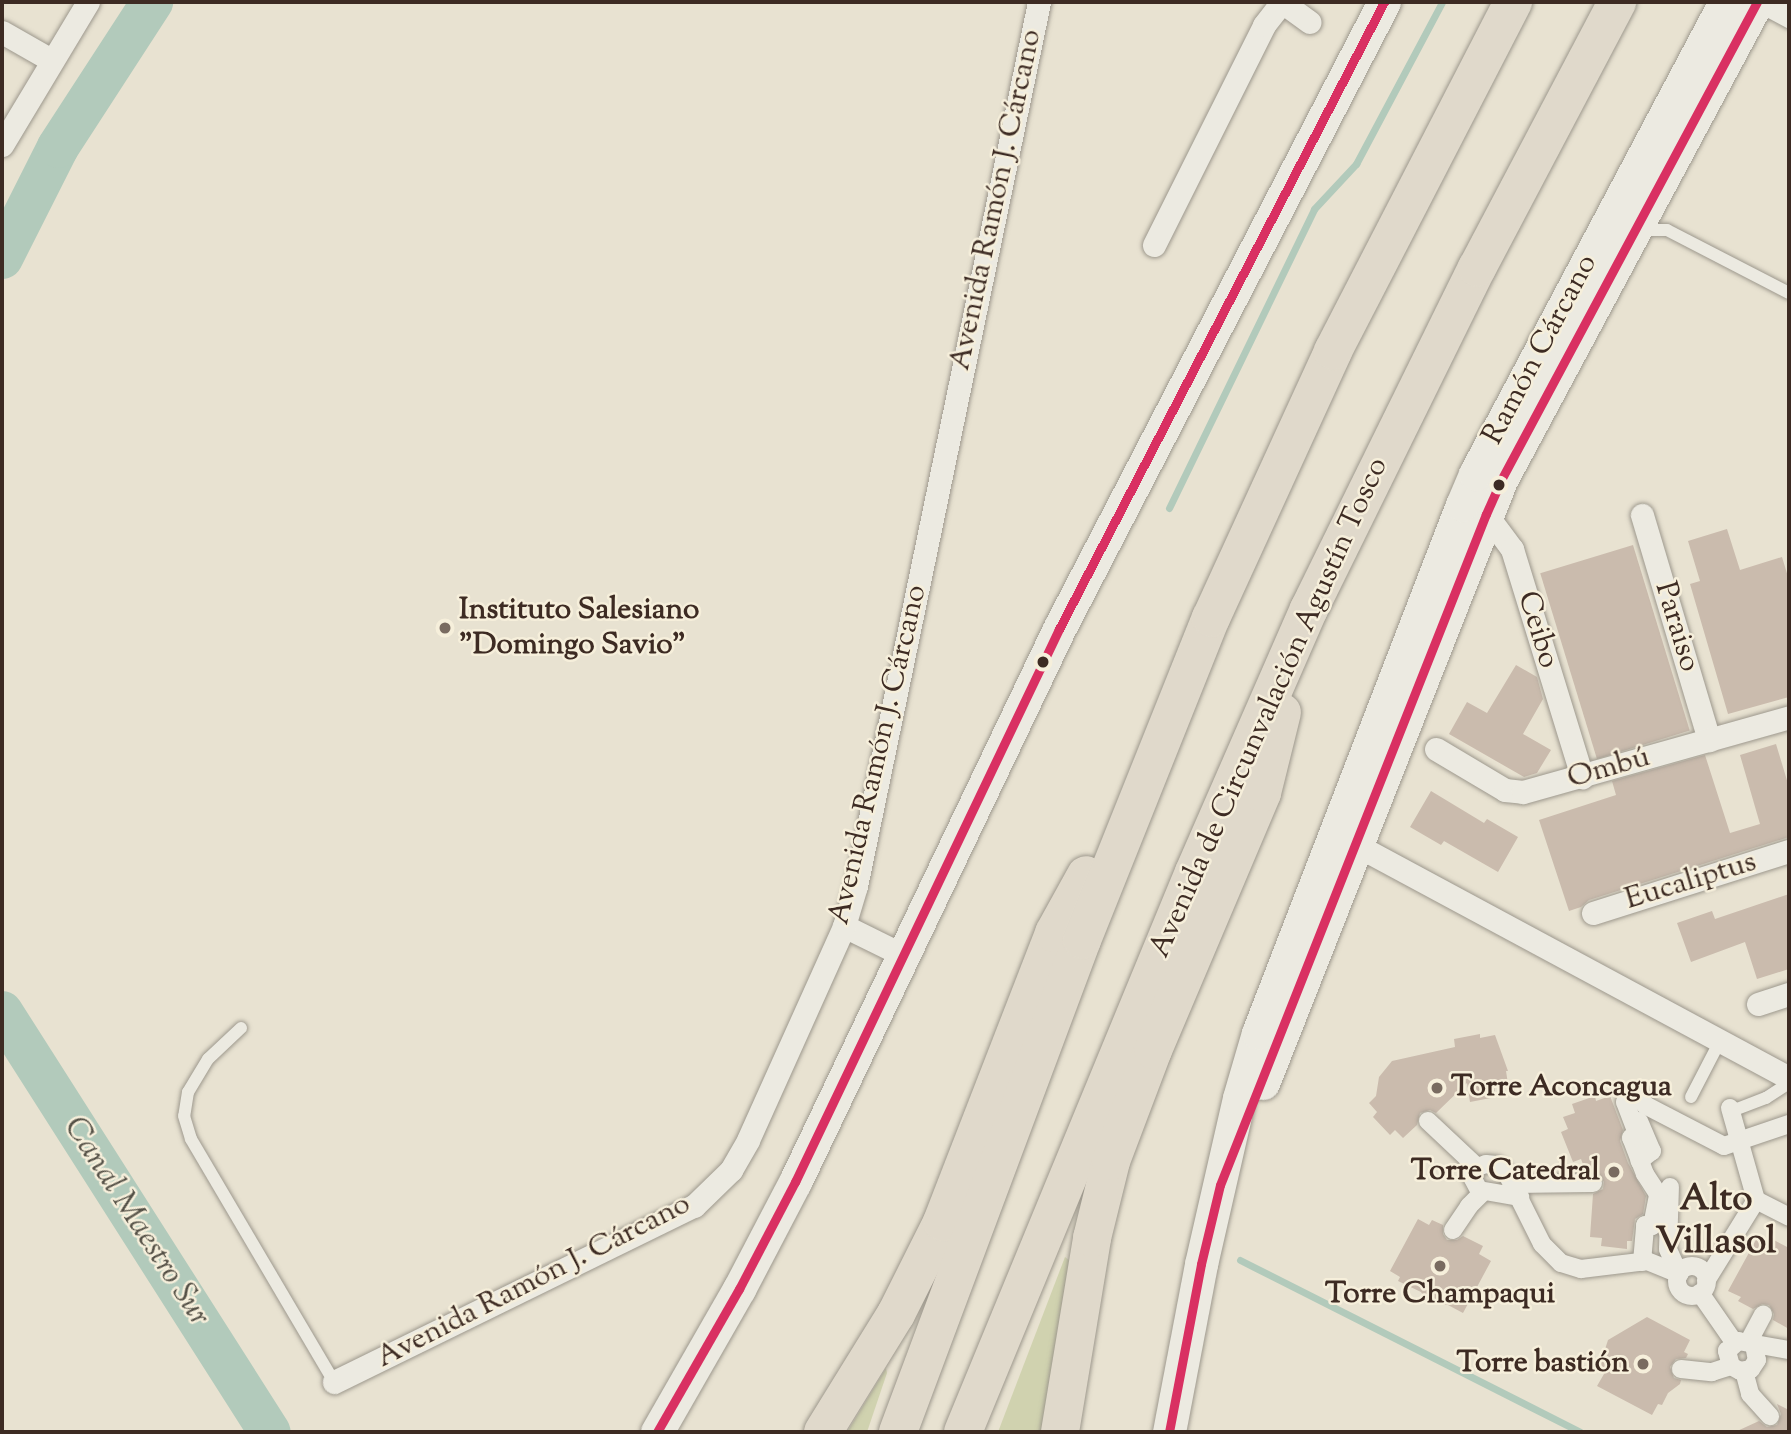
<!DOCTYPE html>
<meta charset="utf-8">
<style>
body{margin:0}
#map{position:relative;width:1791px;height:1434px;overflow:hidden;background:#e8e2d1;font-family:"Sorts Mill Goudy",serif}
div>[style]{position:absolute}
.green>*{inset:0;background:#d0d2af}
.stream>*{height:7px;margin:-3.5px;padding:0 3.5px;transform-origin:3.5px;border-radius:3.5px;background:#b2cabb}
.river>*{height:42px;margin:-21px;padding:0 21px;transform-origin:21px;border-radius:21px;background:#b2cabb}
.building>*{inset:0;background:#cabbad;transform-origin:0 0}
.roads{filter:drop-shadow(0 0 2px #9d988d) drop-shadow(0 0 2px #9d988d)}
.service>*{height:12px;margin:-6px;padding:0 6px;transform-origin:6px;border-radius:6px;background:#eceae1}
.pedestrian>*{height:18px;margin:-9px;padding:0 9px;transform-origin:9px;border-radius:9px;background:#eceae1}
.pedestrian>.ring{margin:-9px;padding:0;box-sizing:content-box;background:none;border:18px solid #eceae1;border-radius:50%}
.minor>*{height:23px;margin:-11.5px;padding:0 11.5px;transform-origin:11.5px;border-radius:11.5px;background:#eceae1}
.secondary>*{height:33px;margin:-16.5px;padding:0 16.5px;transform-origin:16.5px;border-radius:16.5px;background:#eceae1}
.motorway>*{height:38px;margin:-19px;padding:0 19px;transform-origin:19px;border-radius:19px;background:#e0d9cb}
.bus-1>*{height:9px;margin:-4.5px;padding:0 4.5px;transform-origin:4.5px;border-radius:4.5px;background:#d93062}
.dots>*{width:19px;height:19px;translate:-50% -50%;box-sizing:border-box;border:4px solid #f6efdb;border-radius:50%}
span{translate:-50% -50%;white-space:nowrap;text-align:center;line-height:1.15;-webkit-text-stroke:5px #f6efdb;paint-order:stroke}
.street-label{font-size:30px;color:#3d2b23}
.poi-label{font-size:30px;color:#3d2b23;font-weight:700}
.left{translate:0 -50%;text-align:left}
.right{translate:-100% -50%;text-align:right}
.water-label{font-size:32px;color:#545046;font-style:italic}
.district-label{font-size:37px;color:#3d2b23;font-weight:700}
.frame{position:absolute;inset:0;border:4px solid #3d2b23;pointer-events:none}
</style>
<div id="map">
<div class="green">
<i style="clip-path:polygon(1065px 1257px,1069px 1260px,1042px 1432px,998px 1432px)"></i>
<i style="clip-path:polygon(886px 1368px,887px 1373px,867px 1432px,847px 1432px)"></i>
</div>
<div class="stream">
<i style="left:1169px;top:508px;width:332px;rotate:-64.1deg"></i>
<i style="left:1314px;top:209px;width:62px;rotate:-47deg"></i>
<i style="left:1356px;top:164px;width:183px;rotate:-62deg"></i>
<i style="left:1240px;top:1260px;width:381px;rotate:26.8deg"></i>
</div>
<div class="river">
<i style="left:2px;top:258px;width:124px;rotate:-63.2deg"></i>
<i style="left:58px;top:147px;width:173px;rotate:-57deg"></i>
<i style="left:2px;top:1012px;width:498px;rotate:57.5deg"></i>
</div>
<div class="building">
<i style="clip-path:polygon(1727px 529px,1740px 570px,1782px 557px,1789px 580px,1789px 697px,1728px 714px,1690px 584px,1700px 581px,1688px 541px)"></i>
<i style="left:1633px;top:545px;width:194px;height:97px;rotate:73deg"></i>
<i style="clip-path:polygon(1516px 665px,1537px 677px,1543px 699px,1523px 734px,1551px 750px,1537px 773px,1524px 777px,1449px 734px,1467px 702px,1487px 713px)"></i>
<i style="clip-path:polygon(1776px 744px,1789px 787px,1789px 837px,1589px 900px,1581px 907px,1569px 911px,1539px 820px,1616px 795px,1612px 781px,1705px 755px,1730px 833px,1760px 824px,1740px 755px)"></i>
<i style="clip-path:polygon(1431px 791px,1484px 823px,1487px 819px,1518px 837px,1498px 872px,1444px 841px,1441px 845px,1410px 827px)"></i>
<i style="clip-path:polygon(1789px 894px,1789px 969px,1757px 979px,1745px 942px,1691px 962px,1677px 923px,1712px 911px,1715px 919px)"></i>
<i style="clip-path:polygon(1480px 1034px,1480px 1038px,1495px 1035px,1508px 1071px,1506px 1071px,1508px 1084px,1494px 1086px,1496px 1097px,1470px 1102px,1467px 1083px,1436px 1113px,1430px 1110px,1420px 1113px,1417px 1125px,1403px 1138px,1395px 1130px,1390px 1135px,1373px 1117px,1377px 1112px,1369px 1103px,1376px 1096px,1379px 1077px,1392px 1061px,1455px 1047px,1454px 1039px)"></i>
<i style="clip-path:polygon(1595px 1096px,1596px 1101px,1610px 1096px,1623px 1130px,1620px 1141px,1628px 1163px,1646px 1196px,1643px 1214px,1635px 1219px,1632px 1241px,1627px 1241px,1627px 1249px,1601px 1246px,1602px 1238px,1590px 1237px,1593px 1194px,1603px 1189px,1604px 1182px,1599px 1173px,1586px 1172px,1581px 1159px,1573px 1162px,1561px 1132px,1568px 1129px,1563px 1117px,1575px 1113px,1572px 1104px)"></i>
<i style="clip-path:polygon(1418px 1219px,1429px 1225px,1432px 1220px,1443px 1225px,1443px 1234px,1447px 1240px,1457px 1240px,1463px 1236px,1483px 1246px,1479px 1254px,1491px 1261px,1463px 1313px,1448px 1305px,1428px 1303px,1421px 1292px,1398px 1281px,1400px 1277px,1390px 1271px)"></i>
<i style="clip-path:polygon(1757px 1238px,1767px 1244px,1770px 1238px,1789px 1248px,1789px 1329px,1773px 1320px,1774px 1314px,1769px 1305px,1762px 1304px,1753px 1309px,1738px 1301px,1741px 1297px,1728px 1291px)"></i>
<i style="clip-path:polygon(1647px 1317px,1690px 1340px,1684px 1352px,1688px 1354px,1686px 1358px,1676px 1359px,1670px 1367px,1674px 1378px,1681px 1380px,1680px 1384px,1668px 1393px,1662px 1405px,1658px 1404px,1652px 1415px,1597px 1386px,1604px 1374px,1598px 1371px,1608px 1340px)"></i>
<i style="clip-path:polygon(1777px 1404px,1789px 1410px,1789px 1432px,1735px 1432px,1759px 1421px,1767px 1427px,1777px 1425px,1781px 1414px)"></i>
</div>
<div class="roads">
<div class="service">
<i style="left:1637px;top:230px;width:30px"></i>
<i style="left:1667px;top:230px;width:137px;rotate:27.3deg"></i>
<i style="left:241px;top:1028px;width:45px;rotate:136.8deg"></i>
<i style="left:208px;top:1059px;width:39px;rotate:121deg"></i>
<i style="left:188px;top:1092px;width:24px;rotate:99deg"></i>
<i style="left:184px;top:1116px;width:24px;rotate:73deg"></i>
<i style="left:191px;top:1139px;width:282px;rotate:59.5deg"></i>
<i style="left:1691px;top:1097px;width:63px;rotate:-62.6deg"></i>
<i style="left:1737px;top:1109px;width:31px;rotate:-21deg"></i>
<i style="left:1766px;top:1098px;width:27px;rotate:-33deg"></i>
</div>
<div class="pedestrian">
<i style="left:1730px;top:1108px;width:96px;rotate:74.2deg"></i>
<i style="left:1756px;top:1200px;width:37px;rotate:27deg"></i>
<i style="left:1428px;top:1121px;width:67px;rotate:43.2deg"></i>
<i style="left:1477px;top:1167px;width:9px;rotate:-18deg"></i>
<i style="left:1486px;top:1164px;width:11px;rotate:5deg"></i>
<i style="left:1497px;top:1165px;width:13px;rotate:42deg"></i>
<i style="left:1507px;top:1174px;width:78px;rotate:63.4deg"></i>
<i style="left:1542px;top:1244px;width:27px;rotate:45deg"></i>
<i style="left:1561px;top:1263px;width:21px;rotate:17deg"></i>
<i style="left:1581px;top:1269px;width:66px;rotate:-6.9deg"></i>
<i style="left:1647px;top:1261px;width:35px;rotate:22deg"></i>
<i style="left:1679px;top:1274px;width:27px;rotate:-114deg"></i>
<i style="left:1668px;top:1249px;width:62px;rotate:-88.2deg"></i>
<i style="left:1639px;top:1121px;width:33px;rotate:67deg"></i>
<i style="left:1652px;top:1151px;width:16px;rotate:142deg"></i>
<i style="left:1477px;top:1167px;width:11px;rotate:117deg"></i>
<i style="left:1472px;top:1177px;width:15px;rotate:62deg"></i>
<i style="left:1479px;top:1190px;width:42px;rotate:9.7deg"></i>
<i style="left:1513px;top:1184px;width:80px;rotate:-0.7deg"></i>
<i style="left:1453px;top:1230px;width:29px;rotate:-56deg"></i>
<i style="left:1469px;top:1206px;width:20px;rotate:-45deg"></i>
<i style="left:1642px;top:1262px;width:37px;rotate:-85deg"></i>
<i style="left:1645px;top:1225px;width:7px;rotate:8deg"></i>
<i style="left:1652px;top:1226px;width:33px;rotate:-79deg"></i>
<i style="left:1658px;top:1194px;width:24px;rotate:-123deg"></i>
<i style="left:1645px;top:1174px;width:39px;rotate:-111deg"></i>
<i style="left:1631px;top:1138px;width:7px;rotate:-16deg"></i>
<i style="left:1638px;top:1136px;width:36px;rotate:-111deg"></i>
<i style="left:1625px;top:1102px;width:15px;rotate:-23deg"></i>
<i style="left:1639px;top:1096px;width:11px;rotate:56deg"></i>
<i style="left:1645px;top:1105px;width:89px;rotate:27.4deg"></i>
<i style="left:1724px;top:1146px;width:69px;rotate:-18.7deg"></i>
<i class="ring" style="left:1677px;top:1266px;width:12px;height:12px"></i>
<i style="left:1706px;top:1281px;width:95px;rotate:-58.3deg"></i>
<i style="left:1700px;top:1293px;width:60px;rotate:55.2deg"></i>
<i style="left:1749px;top:1341px;width:30px;rotate:-62deg"></i>
<i style="left:1754px;top:1345px;width:15px;rotate:79deg"></i>
<i style="left:1757px;top:1360px;width:11px;rotate:124deg"></i>
<i style="left:1751px;top:1369px;width:11px;rotate:170deg"></i>
<i style="left:1740px;top:1371px;width:10px;rotate:-151deg"></i>
<i style="left:1731px;top:1366px;width:16px;rotate:-105deg"></i>
<i style="left:1727px;top:1351px;width:15px;rotate:-42deg"></i>
<i style="left:1738px;top:1341px;width:52px;rotate:10deg"></i>
<i style="left:1681px;top:1369px;width:31px;rotate:6deg"></i>
<i style="left:1712px;top:1372px;width:20px;rotate:-18deg"></i>
<i style="left:1744px;top:1371px;width:24px;rotate:75deg"></i>
<i style="left:1750px;top:1394px;width:30px;rotate:48deg"></i>
</div>
<div class="minor">
<i style="left:1763px;top:2px;width:30px;rotate:28deg"></i>
<i style="left:2px;top:32px;width:56px;rotate:29.7deg"></i>
<i style="left:2px;top:145px;width:167px;rotate:-59deg"></i>
<i style="left:1154px;top:245px;width:246px;rotate:-63.4deg"></i>
<i style="left:1264px;top:25px;width:29px;rotate:-52deg"></i>
<i style="left:1282px;top:2px;width:34px;rotate:36deg"></i>
<i style="left:1478px;top:511px;width:9px;rotate:21deg"></i>
<i style="left:1486px;top:514px;width:44px;rotate:53.4deg"></i>
<i style="left:1512px;top:549px;width:239px;rotate:72.9deg"></i>
<i style="left:1642px;top:515px;width:235px;rotate:73.4deg"></i>
<i style="left:1436px;top:749px;width:80px;rotate:30.7deg"></i>
<i style="left:1505px;top:790px;width:18px;rotate:6deg"></i>
<i style="left:1523px;top:792px;width:276px;rotate:-15.7deg"></i>
<i style="left:1345px;top:839px;width:504px;rotate:28.29deg"></i>
<i style="left:1593px;top:913px;width:206px;rotate:-17.6deg"></i>
<i style="left:844px;top:926px;width:66px;rotate:26.2deg"></i>
<i style="left:1758px;top:1004px;width:33px;rotate:-18deg"></i>
<i style="left:334px;top:1382px;width:401px;rotate:-26.1deg"></i>
<i style="left:694px;top:1206px;width:52px;rotate:-44.2deg"></i>
<i style="left:731px;top:1170px;width:34px;rotate:-60deg"></i>
<i style="left:748px;top:1140px;width:235px;rotate:-65.8deg"></i>
<i style="left:844px;top:926px;width:42px;rotate:-73.3deg"></i>
<i style="left:856px;top:886px;width:903px;rotate:-78.3deg"></i>
</div>
<div class="secondary">
<i style="left:1263px;top:1083px;width:648px;rotate:-68.46deg"></i>
<i style="left:1501px;top:480px;width:542px;rotate:-61.83deg"></i>
<i style="left:657px;top:1432px;width:165px;rotate:-60.2deg"></i>
<i style="left:739px;top:1289px;width:121px;rotate:-62.4deg"></i>
<i style="left:795px;top:1182px;width:613px;rotate:-64.48deg"></i>
<i style="left:1059px;top:629px;width:706px;rotate:-62.6deg"></i>
<i style="left:1169px;top:1432px;width:171px;rotate:-79.2deg"></i>
<i style="left:1201px;top:1264px;width:170px;rotate:-77.1deg"></i>
<i style="left:1239px;top:1098px;width:68px;rotate:-73.7deg"></i>
<i style="left:1258px;top:1033px;width:566px;rotate:-68.88deg"></i>
<i style="left:1462px;top:505px;width:34px;rotate:-67deg"></i>
<i style="left:1475px;top:474px;width:534px;rotate:-62.09deg"></i>
</div>
<div class="motorway">
<i style="left:823px;top:1432px;width:139px;rotate:-58.3deg"></i>
<i style="left:896px;top:1314px;width:103px;rotate:-63.4deg"></i>
<i style="left:942px;top:1222px;width:310px;rotate:-68.8deg"></i>
<i style="left:1054px;top:933px;width:66px;rotate:-61.1deg"></i>
<i style="left:898px;top:1432px;width:525px;rotate:-69.5deg"></i>
<i style="left:1082px;top:940px;width:347px;rotate:-68.2deg"></i>
<i style="left:1211px;top:618px;width:294px;rotate:-65.4deg"></i>
<i style="left:1333px;top:351px;width:393px;rotate:-62.7deg"></i>
<i style="left:963px;top:1432px;width:606px;rotate:-67.58deg"></i>
<i style="left:1194px;top:872px;width:287px;rotate:-66.4deg"></i>
<i style="left:1309px;top:609px;width:380px;rotate:-63.8deg"></i>
<i style="left:1477px;top:268px;width:301px;rotate:-62.2deg"></i>
<i style="left:1060px;top:1432px;width:197px;rotate:-80.6deg"></i>
<i style="left:1092px;top:1238px;width:79px;rotate:-76.1deg"></i>
<i style="left:1111px;top:1161px;width:119px;rotate:-69.3deg"></i>
<i style="left:1153px;top:1050px;width:279px;rotate:-67deg"></i>
<i style="left:1262px;top:793px;width:83px;rotate:-76.1deg"></i>
</div>
</div>
<div class="bus-1">
<i style="left:657px;top:1432px;width:165px;rotate:-60.2deg"></i>
<i style="left:739px;top:1289px;width:121px;rotate:-62.4deg"></i>
<i style="left:795px;top:1182px;width:613px;rotate:-64.48deg"></i>
<i style="left:1059px;top:629px;width:706px;rotate:-62.6deg"></i>
<i style="left:1169px;top:1432px;width:171px;rotate:-79.2deg"></i>
<i style="left:1201px;top:1264px;width:81px;rotate:-76.5deg"></i>
<i style="left:1220px;top:1185px;width:722px;rotate:-68.38deg"></i>
<i style="left:1486px;top:514px;width:37px;rotate:-66deg"></i>
<i style="left:1501px;top:480px;width:542px;rotate:-61.83deg"></i>
</div>
<div class="dots">
<i style="left:1499px;top:485px;background:#3d2b23"></i>
<i style="left:445px;top:628px;background:#796b60"></i>
<i style="left:1043px;top:662px;background:#3d2b23"></i>
<i style="left:1437px;top:1088px;background:#796b60"></i>
<i style="left:1614px;top:1172px;background:#796b60"></i>
<i style="left:1440px;top:1266px;background:#796b60"></i>
<i style="left:1643px;top:1364px;background:#796b60"></i>
</div>
<div class="street-label">
<span style="left:997px;top:200px;rotate:-78deg">Avenida Ramón J. Cárcano</span>
<span style="left:1541px;top:350px;rotate:-62deg">Ramón Cárcano</span>
<span style="left:1676px;top:627px;rotate:73deg">Paraiso</span>
<span style="left:1537px;top:630px;rotate:73deg">Ceibo</span>
<span style="left:1270px;top:708px;rotate:-66deg">Avenida de Circunvalación Agustín Tosco</span>
<span style="left:879px;top:755px;rotate:-77deg">Avenida Ramón J. Cárcano</span>
<span style="left:1609px;top:769px;rotate:-16deg">Ombú</span>
<span style="left:1691px;top:882px;rotate:-17deg">Eucaliptus</span>
<span style="left:534px;top:1282px;rotate:-27deg">Avenida Ramón J. Cárcano</span>
</div>
<div class="poi-label">
<span class="left" style="left:459px;top:628px">Instituto Salesiano<br>"Domingo Savio"</span>
<span class="left" style="left:1451px;top:1088px">Torre Aconcagua</span>
<span class="right" style="left:1600px;top:1172px">Torre Catedral</span>
<span style="left:1440px;top:1295px">Torre Champaqui</span>
<span class="right" style="left:1629px;top:1364px">Torre bastión</span>
</div>
<div class="water-label">
<span style="left:136px;top:1222px;rotate:57deg">Canal Maestro Sur</span>
</div>
<div class="district-label">
<span style="left:1716px;top:1222px">Alto<br>Villasol</span>
</div>
<div class="frame"></div>
</div>
